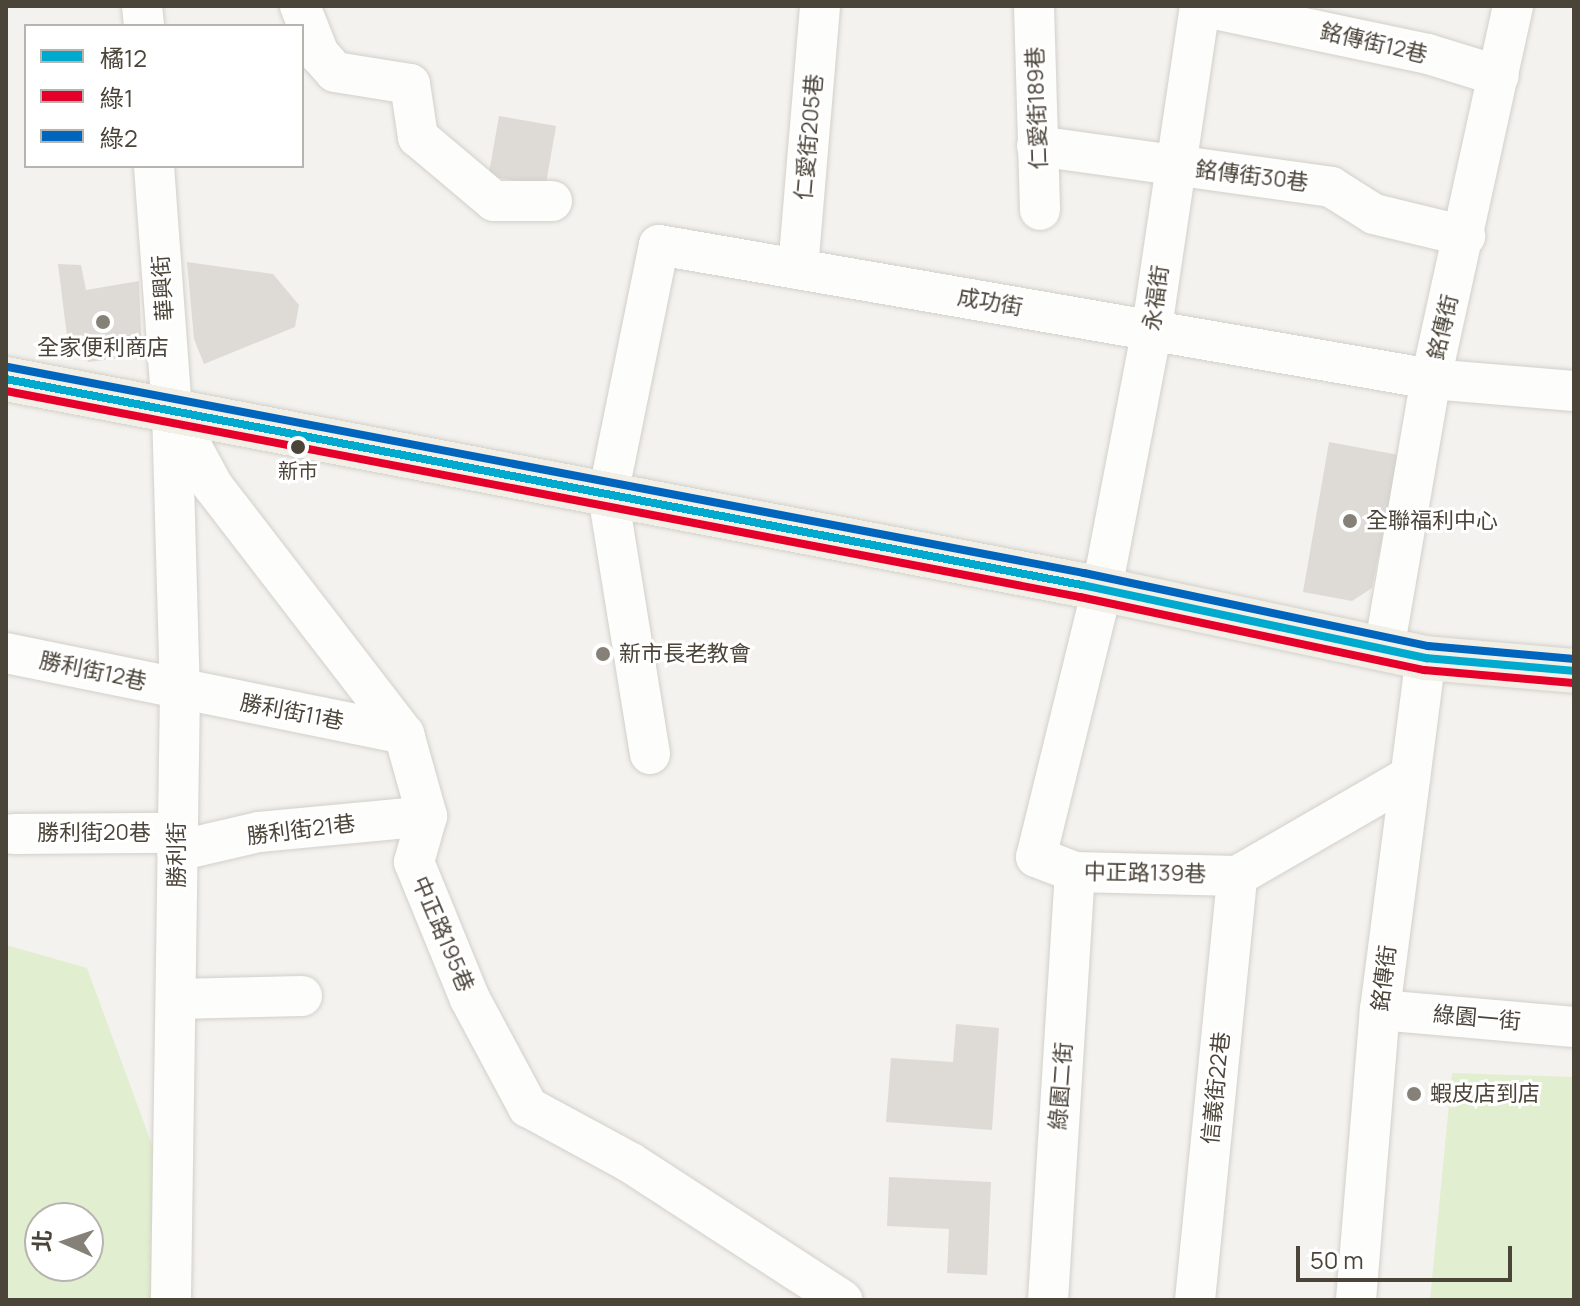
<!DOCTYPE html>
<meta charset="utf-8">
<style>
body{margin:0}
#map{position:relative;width:1580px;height:1306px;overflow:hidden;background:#f4f2ee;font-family:Manrope,"Noto Sans TC",sans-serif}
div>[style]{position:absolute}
.green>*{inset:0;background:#e1eecf}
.building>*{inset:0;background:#dedbd6;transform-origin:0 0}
.roads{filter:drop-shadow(0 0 2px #d2d0cb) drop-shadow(0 0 2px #d2d0cb)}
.minor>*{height:40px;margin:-20px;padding:0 20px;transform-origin:20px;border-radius:20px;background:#fdfdfc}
.major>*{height:44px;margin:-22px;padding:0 22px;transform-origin:22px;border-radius:22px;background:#f2efe6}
.bus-1>*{height:8px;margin:-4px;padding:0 4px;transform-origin:4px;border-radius:4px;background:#00a9ce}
.bus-2>*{height:8px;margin:-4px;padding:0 4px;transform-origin:4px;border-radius:4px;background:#e4002b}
.bus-3>*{height:8px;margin:-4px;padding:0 4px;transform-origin:4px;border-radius:4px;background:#0065bd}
.dots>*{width:22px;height:22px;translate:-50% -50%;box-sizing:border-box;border:4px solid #fff;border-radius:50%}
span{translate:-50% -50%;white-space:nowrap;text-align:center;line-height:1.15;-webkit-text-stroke:6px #fff;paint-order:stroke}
.bus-label{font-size:20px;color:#4b4439}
.street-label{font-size:22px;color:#4b4439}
.poi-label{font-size:22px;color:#4b4439}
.left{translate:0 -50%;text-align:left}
.frame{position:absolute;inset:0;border:8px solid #4b4439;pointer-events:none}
.legend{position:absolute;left:24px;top:24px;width:280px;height:144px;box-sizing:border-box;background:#fff;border:2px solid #b7b4b0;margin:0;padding:10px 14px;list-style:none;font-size:24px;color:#4b4439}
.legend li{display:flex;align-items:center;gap:16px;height:40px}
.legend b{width:40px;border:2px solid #b7b4b0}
.north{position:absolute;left:24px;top:1202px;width:80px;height:80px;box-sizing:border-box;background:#fff;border:2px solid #b7b4b0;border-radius:50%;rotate:273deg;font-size:22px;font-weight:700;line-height:32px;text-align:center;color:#4b4439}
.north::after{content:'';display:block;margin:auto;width:28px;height:36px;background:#868178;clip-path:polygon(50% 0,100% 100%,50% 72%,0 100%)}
.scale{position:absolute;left:1296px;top:1246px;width:216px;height:36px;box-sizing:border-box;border:4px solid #4b4439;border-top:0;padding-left:10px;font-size:24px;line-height:28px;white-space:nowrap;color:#4b4439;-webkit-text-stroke:6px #fff;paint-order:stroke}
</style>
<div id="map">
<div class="green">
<i style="clip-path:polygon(evenodd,6px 945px,87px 968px,179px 1218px,178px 1300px,6px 1300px,6px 945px,40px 1218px,88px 1218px,88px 1266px,40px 1266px,40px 1218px)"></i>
<i style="clip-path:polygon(1452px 1073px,1574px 1077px,1574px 1300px,1430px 1300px)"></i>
</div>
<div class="building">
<i style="left:499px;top:116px;width:58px;height:61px;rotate:10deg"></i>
<i style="clip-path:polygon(187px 262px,273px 274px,299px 305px,295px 327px,204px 364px,194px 339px)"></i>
<i style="clip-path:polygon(58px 264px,81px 265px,86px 290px,139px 281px,142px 355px,89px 362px,69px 353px)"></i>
<i style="clip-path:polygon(1329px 442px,1399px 455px,1372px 588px,1352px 601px,1303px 592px)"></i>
<i style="clip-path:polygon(956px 1024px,999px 1028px,992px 1130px,886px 1122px,891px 1058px,953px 1062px)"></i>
<i style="clip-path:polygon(889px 1177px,991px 1182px,987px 1275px,947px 1273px,949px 1229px,887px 1226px)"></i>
</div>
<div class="roads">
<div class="minor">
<i style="left:142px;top:6px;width:20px;rotate:84deg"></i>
<i style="left:300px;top:6px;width:52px;rotate:68.4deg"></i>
<i style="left:319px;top:54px;width:24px;rotate:48deg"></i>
<i style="left:335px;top:72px;width:76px;rotate:9.1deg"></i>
<i style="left:410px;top:84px;width:54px;rotate:81.4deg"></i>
<i style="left:418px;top:137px;width:99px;rotate:40.1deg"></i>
<i style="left:494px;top:201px;width:58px"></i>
<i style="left:1034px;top:6px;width:204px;rotate:88.3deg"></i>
<i style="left:1200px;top:6px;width:327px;rotate:98.5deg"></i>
<i style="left:1152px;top:329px;width:265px;rotate:100.9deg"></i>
<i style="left:1102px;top:589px;width:276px;rotate:103.8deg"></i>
<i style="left:1036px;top:857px;width:42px;rotate:21deg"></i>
<i style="left:1075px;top:872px;width:162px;rotate:1.4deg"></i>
<i style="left:1237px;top:876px;width:200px;rotate:-30deg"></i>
<i style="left:1200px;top:6px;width:233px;rotate:11.9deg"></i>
<i style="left:1428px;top:54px;width:74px;rotate:17.2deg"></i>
<i style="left:1037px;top:146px;width:297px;rotate:7.9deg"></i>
<i style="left:1331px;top:187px;width:51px;rotate:32.1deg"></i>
<i style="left:1374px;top:214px;width:94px;rotate:13.6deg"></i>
<i style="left:154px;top:166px;width:245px;rotate:85.8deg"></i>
<i style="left:172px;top:410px;width:280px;rotate:88.4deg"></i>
<i style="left:180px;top:690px;width:610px;rotate:90.85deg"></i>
<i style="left:798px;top:269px;width:264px;rotate:-85.2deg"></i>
<i style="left:172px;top:410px;width:86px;rotate:61.7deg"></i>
<i style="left:213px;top:486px;width:313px;rotate:52.4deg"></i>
<i style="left:404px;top:734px;width:85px;rotate:74.3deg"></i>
<i style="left:427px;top:816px;width:48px;rotate:105.8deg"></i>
<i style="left:414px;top:862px;width:148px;rotate:67.8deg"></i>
<i style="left:470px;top:999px;width:123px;rotate:61.8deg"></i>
<i style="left:528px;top:1107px;width:117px;rotate:28.5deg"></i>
<i style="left:631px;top:1163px;width:252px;rotate:33deg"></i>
<i style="left:1384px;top:650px;width:275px;rotate:-80.2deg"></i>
<i style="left:1431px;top:379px;width:382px;rotate:-77.6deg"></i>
<i style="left:6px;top:653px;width:406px;rotate:11.5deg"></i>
<i style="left:650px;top:754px;width:262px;rotate:-99.2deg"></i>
<i style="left:608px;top:495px;width:255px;rotate:-78.5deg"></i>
<i style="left:659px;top:245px;width:784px;rotate:9.85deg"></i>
<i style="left:1431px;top:379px;width:144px;rotate:4.8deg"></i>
<i style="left:13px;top:834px;width:163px;rotate:-0.4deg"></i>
<i style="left:177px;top:851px;width:84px;rotate:-13deg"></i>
<i style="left:259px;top:832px;width:169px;rotate:-5.4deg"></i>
<i style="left:176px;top:999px;width:126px;rotate:-1.4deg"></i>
<i style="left:1380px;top:1010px;width:195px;rotate:5deg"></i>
<i style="left:1048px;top:1300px;width:429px;rotate:-86.4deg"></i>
<i style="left:1195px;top:1300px;width:426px;rotate:-84.3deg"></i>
<i style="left:1356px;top:1300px;width:291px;rotate:-85.3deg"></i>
<i style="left:1380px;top:1010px;width:355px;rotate:-82.6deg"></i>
</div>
<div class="major">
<i style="left:6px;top:379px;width:1096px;rotate:10.84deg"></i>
<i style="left:1082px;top:585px;width:352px;rotate:12deg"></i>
<i style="left:1426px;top:658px;width:149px;rotate:5deg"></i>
</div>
</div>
<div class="bus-1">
<i style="left:6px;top:379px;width:1096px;rotate:10.84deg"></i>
<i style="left:1082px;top:585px;width:352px;rotate:12deg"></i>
<i style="left:1426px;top:658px;width:149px;rotate:5deg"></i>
</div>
<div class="bus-2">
<i style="left:6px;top:391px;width:1094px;rotate:10.86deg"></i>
<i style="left:1080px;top:597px;width:352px;rotate:12deg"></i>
<i style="left:1424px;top:670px;width:150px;rotate:5deg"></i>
</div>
<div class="bus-3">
<i style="left:8px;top:367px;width:1096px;rotate:10.84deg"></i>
<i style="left:1084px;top:573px;width:352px;rotate:12deg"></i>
<i style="left:1428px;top:646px;width:147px;rotate:5.1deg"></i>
</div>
<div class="dots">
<i style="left:103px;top:322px;background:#868178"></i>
<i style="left:298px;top:447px;background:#4b4439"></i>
<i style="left:1350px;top:521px;background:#868178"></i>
<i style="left:603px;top:654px;background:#868178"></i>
<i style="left:1414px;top:1094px;background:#868178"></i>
</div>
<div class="bus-label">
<span style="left:298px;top:470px">新市</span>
</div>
<div class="street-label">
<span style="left:1374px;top:43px;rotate:13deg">銘傳街12巷</span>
<span style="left:1037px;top:108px;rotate:-92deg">仁愛街189巷</span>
<span style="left:809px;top:137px;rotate:-85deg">仁愛街205巷</span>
<span style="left:1252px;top:176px;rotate:7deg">銘傳街30巷</span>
<span style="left:163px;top:288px;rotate:-94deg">華興街</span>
<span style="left:1156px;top:298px;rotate:-82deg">永福街</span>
<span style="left:990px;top:302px;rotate:10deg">成功街</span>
<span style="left:1443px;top:327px;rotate:-77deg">銘傳街</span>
<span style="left:93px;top:671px;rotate:12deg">勝利街12巷</span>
<span style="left:292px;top:712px;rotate:11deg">勝利街11巷</span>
<span style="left:301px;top:830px;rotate:-7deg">勝利街21巷</span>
<span style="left:94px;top:833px">勝利街20巷</span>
<span style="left:177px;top:855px;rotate:-90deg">勝利街</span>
<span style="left:1145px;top:873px;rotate:1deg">中正路139巷</span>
<span style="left:443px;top:934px;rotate:67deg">中正路195巷</span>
<span style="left:1384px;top:978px;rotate:-83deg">銘傳街</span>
<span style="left:1477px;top:1018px;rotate:5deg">綠園一街</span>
<span style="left:1061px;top:1086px;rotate:-86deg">綠園二街</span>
<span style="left:1216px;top:1088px;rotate:-84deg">信義街22巷</span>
</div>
<div class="poi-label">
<span style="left:103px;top:348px">全家便利商店</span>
<span class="left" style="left:1366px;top:521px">全聯福利中心</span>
<span class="left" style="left:619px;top:654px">新市長老教會</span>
<span class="left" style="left:1430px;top:1094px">蝦皮店到店</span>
</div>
<div class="frame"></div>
<ul class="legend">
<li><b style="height:10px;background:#00a9ce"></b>橘12</li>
<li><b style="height:10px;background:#e4002b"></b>綠1</li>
<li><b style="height:10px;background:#0065bd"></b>綠2</li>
</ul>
<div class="north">北</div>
<div class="scale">50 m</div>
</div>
